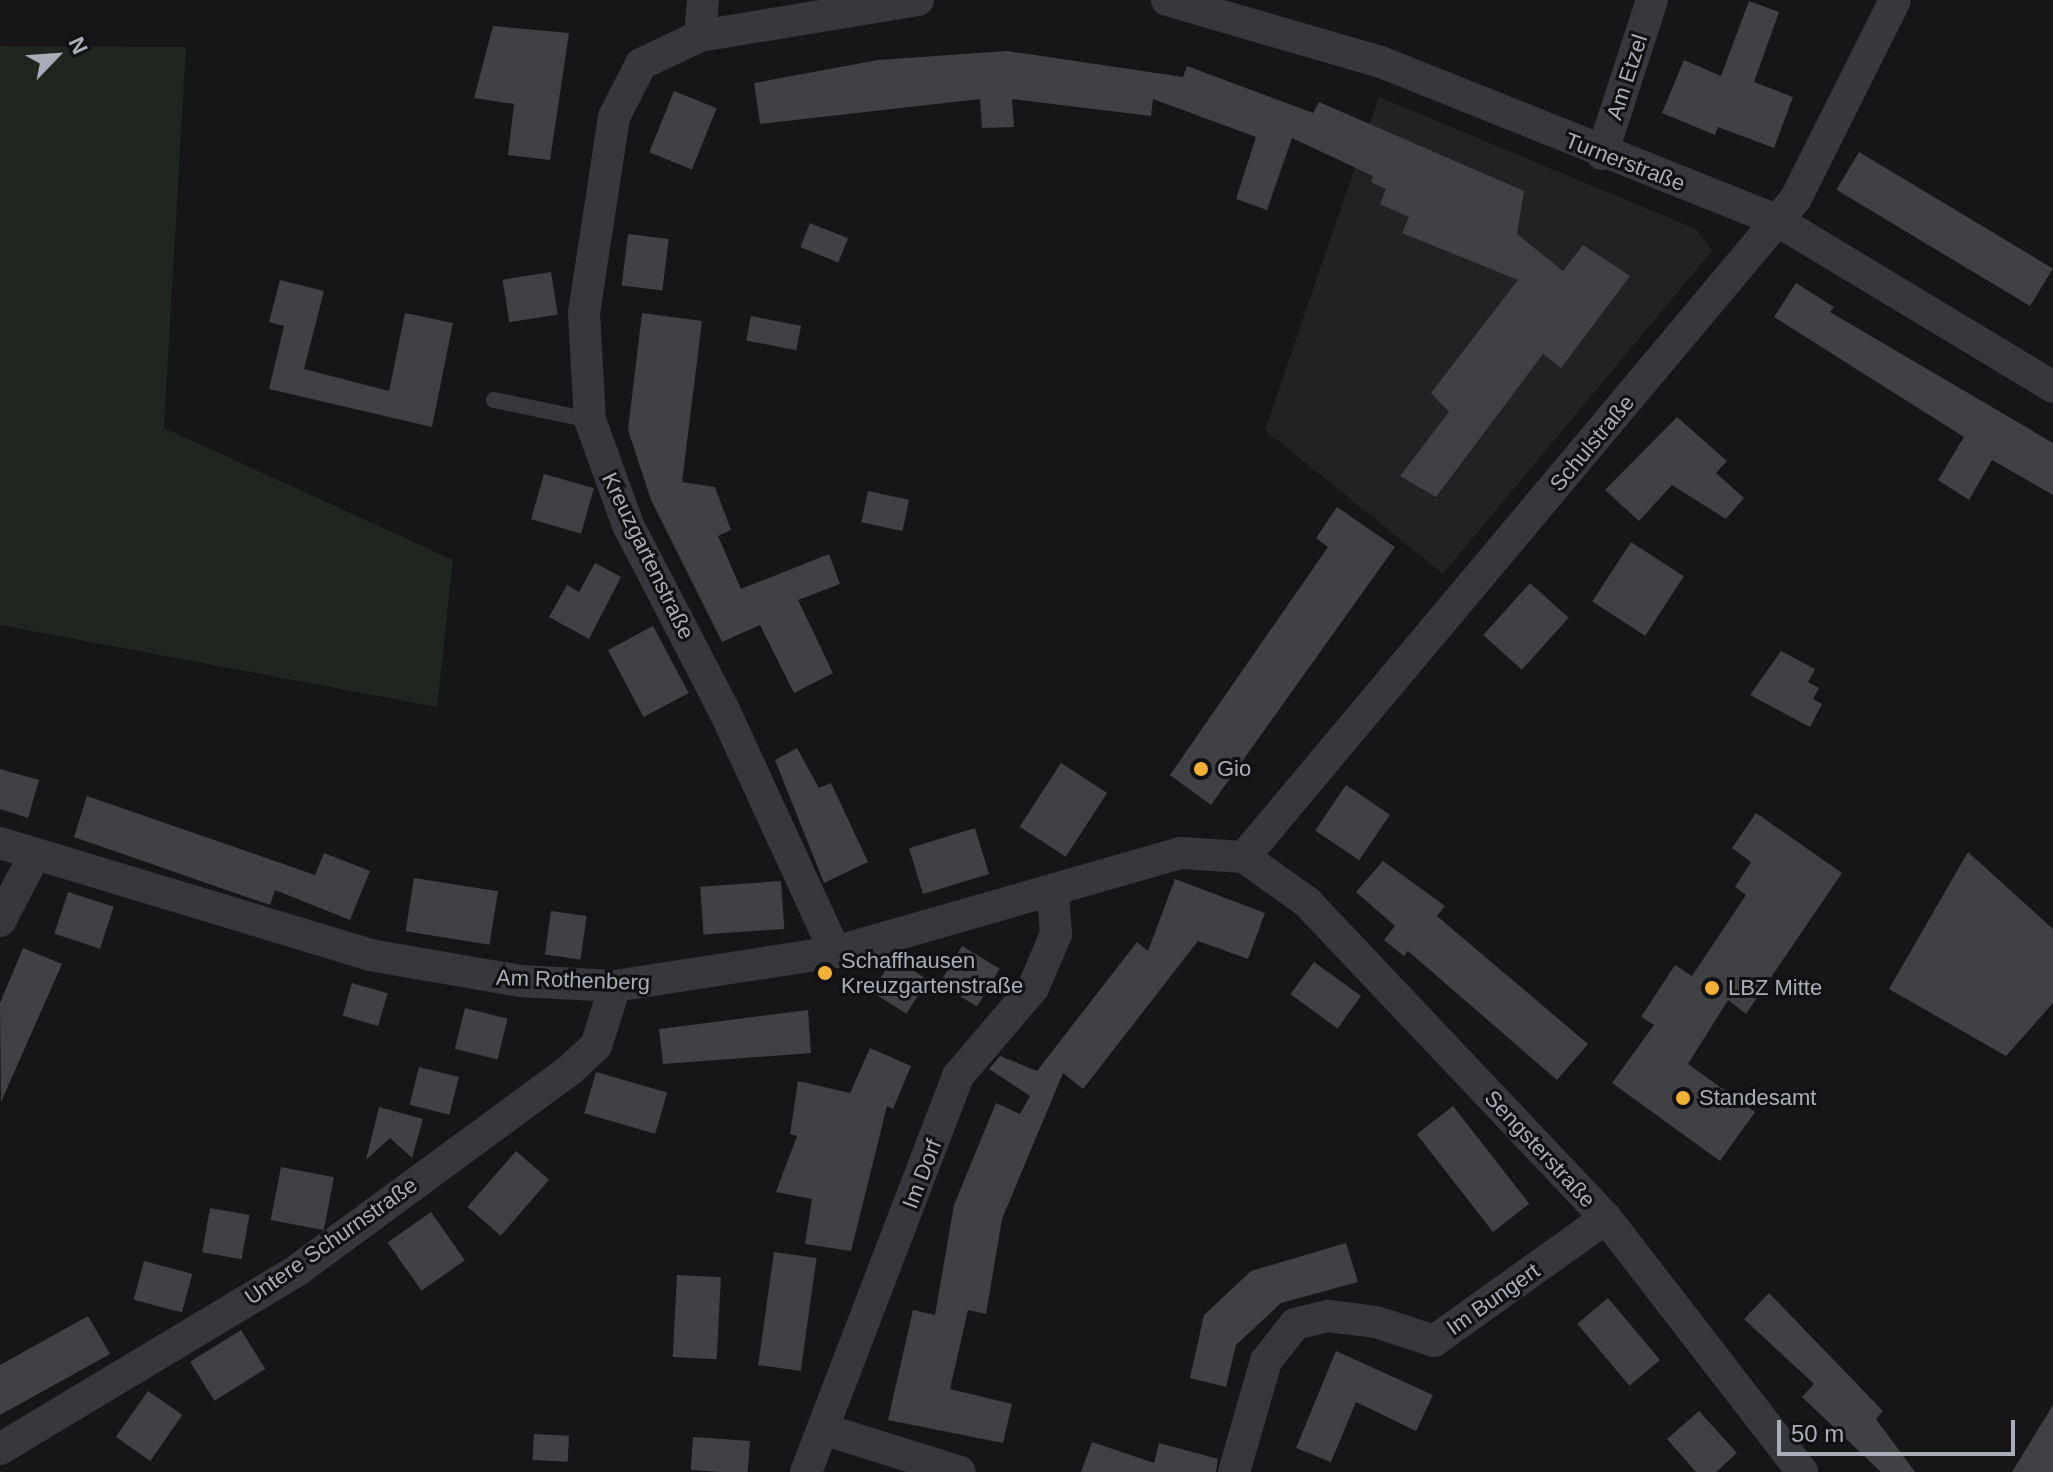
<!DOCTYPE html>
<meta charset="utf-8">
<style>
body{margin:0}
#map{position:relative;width:2053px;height:1472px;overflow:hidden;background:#161618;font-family:Arial,sans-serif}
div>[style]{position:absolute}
.built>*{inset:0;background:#222225}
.green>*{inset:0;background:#1e261f}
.building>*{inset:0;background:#404145;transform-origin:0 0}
.lane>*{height:16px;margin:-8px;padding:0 8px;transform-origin:8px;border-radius:8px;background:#37383d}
.street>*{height:32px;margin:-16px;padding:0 16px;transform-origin:16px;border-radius:16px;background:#37383d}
.dots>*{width:22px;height:22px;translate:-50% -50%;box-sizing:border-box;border:4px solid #111113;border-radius:50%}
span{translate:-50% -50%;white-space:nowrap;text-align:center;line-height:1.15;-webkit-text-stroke:6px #111113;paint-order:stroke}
.street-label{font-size:22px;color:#a8adb8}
.poi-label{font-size:22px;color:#a8adb8}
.left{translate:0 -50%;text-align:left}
.north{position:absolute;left:16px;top:16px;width:80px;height:80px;-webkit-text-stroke:6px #111113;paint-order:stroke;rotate:65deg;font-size:22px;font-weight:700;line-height:32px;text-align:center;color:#a8adb8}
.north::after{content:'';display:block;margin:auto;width:28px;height:36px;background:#a8adb8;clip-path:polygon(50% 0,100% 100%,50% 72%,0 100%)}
.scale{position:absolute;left:1777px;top:1420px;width:238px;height:36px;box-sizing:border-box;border:4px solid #a8adb8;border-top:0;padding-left:10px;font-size:24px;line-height:28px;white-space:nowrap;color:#a8adb8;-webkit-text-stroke:6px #111113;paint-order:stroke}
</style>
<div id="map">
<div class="built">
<i style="clip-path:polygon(1379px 97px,1696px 229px,1712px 251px,1443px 574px,1265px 430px)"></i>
</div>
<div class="green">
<i style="clip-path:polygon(0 46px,186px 47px,164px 428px,453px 560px,437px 707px,0 625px)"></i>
</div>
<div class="building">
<i style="clip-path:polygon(1749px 1px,1779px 12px,1754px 82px,1793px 97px,1774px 148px,1718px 127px,1715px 135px,1662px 113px,1684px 60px,1721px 76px)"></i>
<i style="clip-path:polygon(493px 26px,569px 33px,550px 160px,508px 155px,514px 104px,474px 98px)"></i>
<i style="clip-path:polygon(1007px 51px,1183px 77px,1187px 66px,1313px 113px,1319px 102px,1524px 191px,1517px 234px,1563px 271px,1583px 245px,1630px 276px,1561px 368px,1543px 354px,1436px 497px,1400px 476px,1449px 412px,1431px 393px,1518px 280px,1402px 233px,1409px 217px,1380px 204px,1386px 189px,1371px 182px,1373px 176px,1292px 138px,1267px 210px,1236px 199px,1256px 137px,1153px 99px,1151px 116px,1012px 99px,1014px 127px,982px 128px,980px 99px,760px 124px,754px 83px,878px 60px)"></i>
<i style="left:674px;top:91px;width:46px;height:66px;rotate:22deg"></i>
<i style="left:1859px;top:152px;width:226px;height:44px;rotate:31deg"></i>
<i style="left:810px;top:223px;width:41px;height:26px;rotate:22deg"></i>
<i style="left:628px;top:234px;width:41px;height:52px;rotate:7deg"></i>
<i style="left:551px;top:272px;width:43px;height:49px;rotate:81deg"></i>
<i style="clip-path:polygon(280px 280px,324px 291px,304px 369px,389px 391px,405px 313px,453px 323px,432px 427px,269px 389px,284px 326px,269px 322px)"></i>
<i style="clip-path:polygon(1796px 283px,1834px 307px,1830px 312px,2053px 443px,2053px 495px,1992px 460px,1969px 500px,1938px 480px,1964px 437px,1774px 317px)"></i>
<i style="clip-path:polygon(642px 313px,702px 321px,682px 482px,715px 487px,731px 530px,718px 536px,741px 589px,829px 554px,840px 584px,798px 600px,833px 673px,794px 693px,760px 625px,722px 642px,651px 500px,628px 430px)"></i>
<i style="left:751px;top:316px;width:51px;height:25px;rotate:11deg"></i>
<i style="clip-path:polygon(1677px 417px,1727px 461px,1716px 473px,1744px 498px,1726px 519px,1672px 485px,1639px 521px,1605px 490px)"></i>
<i style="left:544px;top:474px;width:52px;height:47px;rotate:16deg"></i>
<i style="left:868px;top:491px;width:42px;height:32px;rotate:12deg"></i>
<i style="clip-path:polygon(1337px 507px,1395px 547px,1211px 805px,1170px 775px,1328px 547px,1316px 538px)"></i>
<i style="left:1631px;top:542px;width:63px;height:71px;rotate:33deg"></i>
<i style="clip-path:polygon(595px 563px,621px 577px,589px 639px,549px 617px,567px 585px,579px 592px)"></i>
<i style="left:1530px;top:583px;width:52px;height:70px;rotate:42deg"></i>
<i style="left:653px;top:626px;width:76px;height:51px;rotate:62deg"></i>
<i style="clip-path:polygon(1781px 651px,1815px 669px,1808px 682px,1819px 688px,1813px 699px,1822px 704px,1810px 727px,1750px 695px)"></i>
<i style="clip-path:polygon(797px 748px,819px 788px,831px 783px,868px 862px,824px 883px,775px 760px)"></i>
<i style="left:1061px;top:763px;width:55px;height:76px;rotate:33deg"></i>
<i style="clip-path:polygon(0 769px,39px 780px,28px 818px,0 809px)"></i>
<i style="left:1346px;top:785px;width:53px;height:55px;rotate:34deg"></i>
<i style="clip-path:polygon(87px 796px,315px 875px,324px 853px,370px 871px,350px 920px,275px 890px,270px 905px,74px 837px)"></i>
<i style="clip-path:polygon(1756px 813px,1842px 873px,1746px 1014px,1728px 1000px,1688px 1064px,1755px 1112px,1720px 1161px,1612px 1083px,1654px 1025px,1641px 1017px,1675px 965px,1692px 976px,1746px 895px,1735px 887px,1751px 862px,1732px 848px)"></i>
<i style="left:975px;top:828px;width:48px;height:69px;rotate:73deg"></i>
<i style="clip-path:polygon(1968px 852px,2053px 929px,2053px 1003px,2006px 1056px,1889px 989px)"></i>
<i style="clip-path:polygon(1383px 861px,1445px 906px,1437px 916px,1588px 1044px,1557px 1080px,1408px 951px,1404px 956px,1384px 940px,1395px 926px,1356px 892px)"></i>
<i style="left:414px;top:878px;width:85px;height:54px;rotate:9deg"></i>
<i style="clip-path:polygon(1175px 879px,1265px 913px,1248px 959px,1198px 941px,1083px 1089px,1063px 1073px,1002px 1219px,986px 1314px,968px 1310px,950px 1389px,1012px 1404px,1003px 1443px,888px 1420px,913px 1310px,935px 1315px,954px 1205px,996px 1103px,1020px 1114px,1030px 1096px,989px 1069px,1000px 1056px,1037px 1071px,1137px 942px,1148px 951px)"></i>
<i style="left:781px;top:881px;width:48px;height:81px;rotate:86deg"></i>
<i style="left:68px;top:892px;width:48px;height:44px;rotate:18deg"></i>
<i style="left:551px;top:911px;width:36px;height:44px;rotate:8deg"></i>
<i style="left:962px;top:946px;width:44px;height:44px;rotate:31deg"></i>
<i style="clip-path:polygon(23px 948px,62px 964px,1px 1102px,0 1003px)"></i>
<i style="left:893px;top:958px;width:41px;height:40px;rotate:32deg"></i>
<i style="left:1314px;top:962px;width:58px;height:40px;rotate:36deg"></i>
<i style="left:352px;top:983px;width:37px;height:34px;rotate:16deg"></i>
<i style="left:465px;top:1008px;width:44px;height:42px;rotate:14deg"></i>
<i style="clip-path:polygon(808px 1010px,811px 1053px,663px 1064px,659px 1029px)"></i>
<i style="clip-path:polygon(870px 1048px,911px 1066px,893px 1109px,887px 1106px,851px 1251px,805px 1244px,812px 1199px,776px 1192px,797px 1136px,790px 1134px,798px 1081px,850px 1093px)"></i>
<i style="left:419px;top:1067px;width:41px;height:39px;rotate:14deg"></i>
<i style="left:596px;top:1072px;width:74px;height:43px;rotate:16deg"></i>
<i style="left:1453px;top:1106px;width:124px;height:46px;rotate:52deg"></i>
<i style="clip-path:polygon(379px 1107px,423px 1119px,412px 1158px,390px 1138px,366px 1160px)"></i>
<i style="left:516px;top:1151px;width:44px;height:74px;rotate:41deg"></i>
<i style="left:281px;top:1167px;width:54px;height:54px;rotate:11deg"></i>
<i style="left:210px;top:1208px;width:40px;height:45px;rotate:10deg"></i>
<i style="left:431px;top:1212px;width:59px;height:53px;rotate:55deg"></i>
<i style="clip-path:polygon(1346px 1243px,1358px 1282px,1281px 1303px,1236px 1345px,1226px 1387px,1190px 1378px,1204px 1315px,1251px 1271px)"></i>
<i style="left:774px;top:1252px;width:43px;height:114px;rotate:8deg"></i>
<i style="left:144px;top:1261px;width:50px;height:40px;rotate:15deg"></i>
<i style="left:677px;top:1275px;width:44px;height:82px;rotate:3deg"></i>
<i style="clip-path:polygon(1769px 1293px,1883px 1411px,1876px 1419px,1915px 1472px,1881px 1472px,1802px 1397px,1814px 1384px,1744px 1319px)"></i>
<i style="left:1608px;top:1298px;width:81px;height:40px;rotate:50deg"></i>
<i style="clip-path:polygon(88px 1316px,110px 1354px,0 1415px,0 1365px)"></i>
<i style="left:241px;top:1330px;width:46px;height:60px;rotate:58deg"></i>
<i style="clip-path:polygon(1336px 1351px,1433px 1395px,1416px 1431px,1356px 1402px,1331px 1462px,1296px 1448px)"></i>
<i style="left:148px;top:1391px;width:42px;height:56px;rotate:35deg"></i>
<i style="clip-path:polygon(2053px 1405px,2053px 1472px,2012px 1472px)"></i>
<i style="clip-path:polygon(1699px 1411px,1737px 1453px,1716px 1472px,1696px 1472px,1667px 1439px)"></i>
<i style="left:534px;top:1434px;width:35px;height:26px;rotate:3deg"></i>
<i style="left:693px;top:1437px;width:57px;height:33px;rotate:4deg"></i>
<i style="clip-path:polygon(1092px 1442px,1154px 1463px,1159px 1443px,1218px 1459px,1216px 1472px,1081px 1472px)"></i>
</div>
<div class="lane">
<i style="left:494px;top:400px;width:98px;rotate:11.8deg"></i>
</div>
<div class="street">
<i style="left:703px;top:0;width:36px;rotate:95deg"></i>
<i style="left:700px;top:36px;width:221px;rotate:-9.4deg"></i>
<i style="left:1167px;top:0;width:223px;rotate:16.2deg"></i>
<i style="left:1381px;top:62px;width:428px;rotate:21.8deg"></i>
<i style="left:1778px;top:221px;width:321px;rotate:31.1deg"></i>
<i style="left:700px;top:36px;width:65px;rotate:154.6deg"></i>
<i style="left:641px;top:64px;width:59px;rotate:117deg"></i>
<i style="left:614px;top:117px;width:198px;rotate:98.7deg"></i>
<i style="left:584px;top:313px;width:107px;rotate:86.8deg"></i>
<i style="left:590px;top:420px;width:112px;rotate:70.1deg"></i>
<i style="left:628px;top:525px;width:206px;rotate:62.6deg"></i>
<i style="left:723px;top:708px;width:268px;rotate:65.3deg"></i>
<i style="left:1602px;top:154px;width:162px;rotate:-72deg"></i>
<i style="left:0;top:843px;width:387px;rotate:16.8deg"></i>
<i style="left:370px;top:955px;width:152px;rotate:9.8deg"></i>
<i style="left:520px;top:981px;width:95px;rotate:3deg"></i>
<i style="left:615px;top:986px;width:223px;rotate:-8.8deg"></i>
<i style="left:835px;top:952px;width:359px;rotate:-16deg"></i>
<i style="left:1180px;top:853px;width:64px;rotate:3.6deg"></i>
<i style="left:1244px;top:857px;width:860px;rotate:-50.05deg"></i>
<i style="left:1796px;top:198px;width:221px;rotate:-63.4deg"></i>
<i style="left:1244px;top:857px;width:77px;rotate:35.5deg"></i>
<i style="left:1307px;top:902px;width:435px;rotate:46.6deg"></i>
<i style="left:1606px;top:1218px;width:321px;rotate:52.3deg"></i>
<i style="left:0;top:921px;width:76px;rotate:-62.4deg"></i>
<i style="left:826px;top:1430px;width:140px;rotate:17.4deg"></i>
<i style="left:0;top:1449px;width:349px;rotate:-31deg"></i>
<i style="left:299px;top:1269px;width:338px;rotate:-36.3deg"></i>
<i style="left:571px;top:1069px;width:34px;rotate:-43deg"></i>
<i style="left:596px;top:1046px;width:63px;rotate:-72.4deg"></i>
<i style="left:806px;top:1472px;width:424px;rotate:-69deg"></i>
<i style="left:958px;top:1076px;width:116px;rotate:-49.6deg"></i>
<i style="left:1033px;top:988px;width:59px;rotate:-66.9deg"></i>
<i style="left:1056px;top:934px;width:41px;rotate:-94.2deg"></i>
<i style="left:1234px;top:1472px;width:116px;rotate:-73.9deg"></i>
<i style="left:1266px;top:1361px;width:47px;rotate:-51.9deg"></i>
<i style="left:1295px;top:1324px;width:34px;rotate:-14deg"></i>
<i style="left:1328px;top:1316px;width:48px;rotate:7.1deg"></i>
<i style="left:1376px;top:1322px;width:61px;rotate:18.1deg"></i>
<i style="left:1434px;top:1341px;width:211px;rotate:-35.6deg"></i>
</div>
<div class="dots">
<i style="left:1201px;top:769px;background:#f2b134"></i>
<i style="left:825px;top:973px;background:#f2b134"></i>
<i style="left:1712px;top:988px;background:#f2b134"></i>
<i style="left:1683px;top:1098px;background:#f2b134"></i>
</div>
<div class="street-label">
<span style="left:1627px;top:77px;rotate:-72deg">Am Etzel</span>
<span style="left:1625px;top:162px;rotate:21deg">Turnerstraße</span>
<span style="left:1592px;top:443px;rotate:-50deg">Schulstraße</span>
<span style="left:648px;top:556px;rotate:64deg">Kreuzgartenstraße</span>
<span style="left:573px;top:980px;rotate:2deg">Am Rothenberg</span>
<span style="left:1540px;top:1149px;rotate:47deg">Sengsterstraße</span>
<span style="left:922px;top:1174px;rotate:-69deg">Im Dorf</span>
<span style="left:331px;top:1241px;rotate:-35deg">Untere Schurnstraße</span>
<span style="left:1493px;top:1299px;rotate:-35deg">Im Bungert</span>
</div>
<div class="poi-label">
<span class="left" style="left:1217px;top:769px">Gio</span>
<span class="left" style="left:841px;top:973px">Schaffhausen<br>Kreuzgartenstraße</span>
<span class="left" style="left:1728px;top:988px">LBZ Mitte</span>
<span class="left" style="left:1699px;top:1098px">Standesamt</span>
</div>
<div class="north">N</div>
<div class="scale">50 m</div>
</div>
